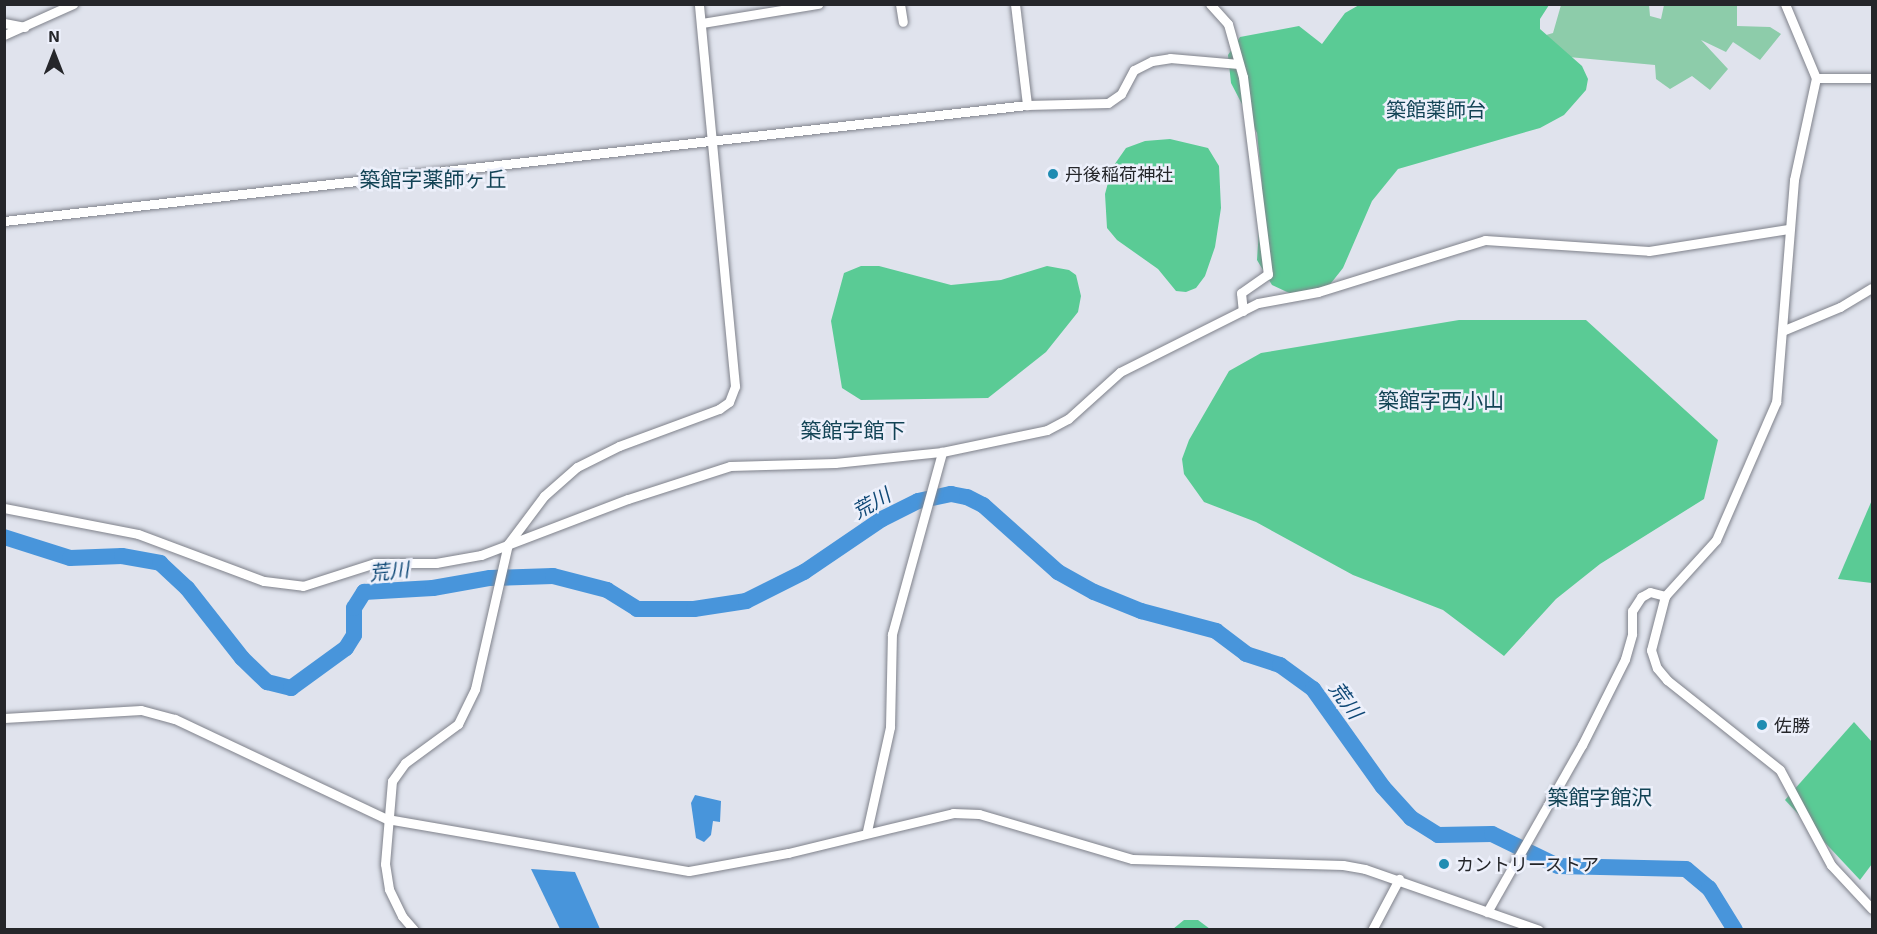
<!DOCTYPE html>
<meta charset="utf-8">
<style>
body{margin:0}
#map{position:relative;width:1877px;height:934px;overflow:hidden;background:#e0e3ed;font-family:"Exo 2","Noto Sans JP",sans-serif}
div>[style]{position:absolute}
.green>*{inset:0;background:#8dccaa}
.forest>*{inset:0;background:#5acb95}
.water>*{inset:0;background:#4895db}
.river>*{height:16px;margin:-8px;padding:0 8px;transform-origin:8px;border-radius:8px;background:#4895db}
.roads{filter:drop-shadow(0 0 2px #7f828b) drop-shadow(0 0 2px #7f828b)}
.minor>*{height:9px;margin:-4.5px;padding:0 4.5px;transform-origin:4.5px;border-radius:4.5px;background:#fff}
.dots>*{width:16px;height:16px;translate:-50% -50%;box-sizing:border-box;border:3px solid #edf0fb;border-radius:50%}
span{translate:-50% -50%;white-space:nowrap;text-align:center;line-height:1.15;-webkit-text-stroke:5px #edf0fb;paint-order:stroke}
.poi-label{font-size:18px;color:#25262a}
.left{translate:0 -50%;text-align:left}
.neighbourhood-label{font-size:20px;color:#124355}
.water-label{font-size:20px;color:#0f4876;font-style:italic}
.quarter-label{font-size:21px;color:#124355}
.frame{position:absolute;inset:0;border:6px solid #25262a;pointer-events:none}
.north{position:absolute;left:24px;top:24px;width:60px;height:60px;-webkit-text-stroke:4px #edf0fb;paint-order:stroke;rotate:0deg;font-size:16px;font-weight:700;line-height:24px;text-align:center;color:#25262a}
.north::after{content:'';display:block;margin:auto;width:21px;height:27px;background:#25262a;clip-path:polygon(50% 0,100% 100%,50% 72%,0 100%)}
</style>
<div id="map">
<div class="green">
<i style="clip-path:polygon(1561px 5px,1649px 5px,1650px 16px,1661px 19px,1664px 5px,1732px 5px,1737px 6px,1737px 26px,1770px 27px,1781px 34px,1760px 60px,1733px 42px,1726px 52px,1701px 40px,1728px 69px,1710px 90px,1692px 76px,1670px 89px,1656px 79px,1655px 65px,1547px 55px,1536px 38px,1553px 33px)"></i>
</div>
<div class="forest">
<i style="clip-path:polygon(1359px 5px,1549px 5px,1540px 19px,1540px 29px,1582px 66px,1588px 79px,1586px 90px,1564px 115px,1540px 128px,1398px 169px,1372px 201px,1343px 268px,1324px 292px,1300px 298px,1272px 285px,1257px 260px,1262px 185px,1257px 133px,1231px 83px,1228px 55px,1240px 37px,1299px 26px,1322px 44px,1345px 13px)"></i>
<i style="clip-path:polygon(1170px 139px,1208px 148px,1219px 166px,1221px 208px,1215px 247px,1205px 276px,1196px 288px,1186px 292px,1176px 291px,1158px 269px,1117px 240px,1107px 228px,1105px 194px,1112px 168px,1126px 148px,1145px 141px)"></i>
<i style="clip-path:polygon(861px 266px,879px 266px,951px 285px,1001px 280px,1047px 266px,1069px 270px,1076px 275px,1081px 296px,1078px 312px,1046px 352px,988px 398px,861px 400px,842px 388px,831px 321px,844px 273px)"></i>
<i style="clip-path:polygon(1459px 320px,1586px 320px,1718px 440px,1704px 499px,1600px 564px,1556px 599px,1504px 656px,1443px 610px,1353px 575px,1256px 522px,1204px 502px,1184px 474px,1182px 459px,1189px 440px,1229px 371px,1261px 353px)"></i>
<i style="clip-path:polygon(1872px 500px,1872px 583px,1838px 579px)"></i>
<i style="clip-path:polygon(1854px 722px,1872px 742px,1872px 864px,1860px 880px,1785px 800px)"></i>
<i style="clip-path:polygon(1184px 920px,1198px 920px,1210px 929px,1173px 929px)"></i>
</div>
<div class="water">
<i style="clip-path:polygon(695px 795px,721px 801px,720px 822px,713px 821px,711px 835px,704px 842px,696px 838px,691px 803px)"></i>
<i style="clip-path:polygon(531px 869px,575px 872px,600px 929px,560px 929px)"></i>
</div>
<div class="river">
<i style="left:4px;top:537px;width:69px;rotate:17.7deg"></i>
<i style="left:70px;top:558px;width:52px;rotate:-2.2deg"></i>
<i style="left:122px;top:556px;width:39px;rotate:10deg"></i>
<i style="left:160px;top:563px;width:37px;rotate:43deg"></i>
<i style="left:187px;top:588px;width:89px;rotate:51.8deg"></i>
<i style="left:242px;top:658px;width:35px;rotate:44deg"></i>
<i style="left:267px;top:682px;width:25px;rotate:14deg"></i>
<i style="left:291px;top:688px;width:68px;rotate:-36deg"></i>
<i style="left:346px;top:648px;width:15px;rotate:-58deg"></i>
<i style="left:354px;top:635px;width:27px;rotate:-90deg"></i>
<i style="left:354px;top:608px;width:19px;rotate:-58deg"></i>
<i style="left:364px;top:592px;width:69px;rotate:-3.3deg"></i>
<i style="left:433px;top:588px;width:58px;rotate:-10deg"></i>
<i style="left:490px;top:578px;width:63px;rotate:-1.8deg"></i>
<i style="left:553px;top:576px;width:56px;rotate:14.5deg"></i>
<i style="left:607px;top:590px;width:36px;rotate:32deg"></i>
<i style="left:637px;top:609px;width:57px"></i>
<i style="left:694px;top:609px;width:53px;rotate:-8.7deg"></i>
<i style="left:746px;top:601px;width:65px;rotate:-26.6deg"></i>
<i style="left:804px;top:572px;width:94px;rotate:-34.2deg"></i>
<i style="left:882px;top:519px;width:40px;rotate:-26.6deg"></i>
<i style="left:918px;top:501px;width:34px;rotate:-12deg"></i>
<i style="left:951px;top:494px;width:16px;rotate:11deg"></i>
<i style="left:967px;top:497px;width:18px;rotate:27deg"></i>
<i style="left:983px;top:505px;width:101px;rotate:41.8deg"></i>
<i style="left:1058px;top:572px;width:41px;rotate:29.1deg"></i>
<i style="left:1094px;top:592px;width:51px;rotate:22deg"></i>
<i style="left:1141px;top:611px;width:78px;rotate:14.9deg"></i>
<i style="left:1216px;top:631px;width:38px;rotate:37deg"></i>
<i style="left:1246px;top:654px;width:36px;rotate:18deg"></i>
<i style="left:1280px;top:665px;width:41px;rotate:36deg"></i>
<i style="left:1313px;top:689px;width:120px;rotate:54.5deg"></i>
<i style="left:1383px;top:787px;width:42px;rotate:47.9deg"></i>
<i style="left:1411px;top:818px;width:32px;rotate:32deg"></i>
<i style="left:1438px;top:835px;width:54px;rotate:-1.1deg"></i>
<i style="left:1492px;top:834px;width:73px;rotate:25.9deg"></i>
<i style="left:1558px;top:866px;width:128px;rotate:1.3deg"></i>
<i style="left:1686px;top:869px;width:30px;rotate:40deg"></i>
<i style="left:1709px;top:888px;width:49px;rotate:58.2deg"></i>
</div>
<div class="roads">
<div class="minor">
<i style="left:900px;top:4px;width:18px;rotate:81deg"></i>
<i style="left:1015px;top:4px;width:102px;rotate:83.2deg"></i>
<i style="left:1210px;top:4px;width:27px;rotate:48deg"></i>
<i style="left:1228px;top:24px;width:55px;rotate:74.2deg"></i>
<i style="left:1243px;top:77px;width:199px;rotate:82.8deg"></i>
<i style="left:1268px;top:274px;width:33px;rotate:145deg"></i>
<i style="left:1241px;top:293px;width:18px;rotate:84deg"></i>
<i style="left:1785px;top:4px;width:80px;rotate:67.3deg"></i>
<i style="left:1816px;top:78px;width:56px"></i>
<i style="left:4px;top:23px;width:21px;rotate:11deg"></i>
<i style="left:702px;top:23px;width:118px;rotate:-9.3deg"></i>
<i style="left:4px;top:35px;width:76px;rotate:-24.2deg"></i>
<i style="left:1816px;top:78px;width:104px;rotate:102.2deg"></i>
<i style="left:1794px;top:180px;width:223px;rotate:94.6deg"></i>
<i style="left:1776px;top:402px;width:150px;rotate:113.5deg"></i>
<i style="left:1716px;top:540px;width:76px;rotate:132.3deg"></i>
<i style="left:1665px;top:596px;width:56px;rotate:104.5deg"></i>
<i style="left:1651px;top:650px;width:19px;rotate:72deg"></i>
<i style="left:1657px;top:668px;width:16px;rotate:50deg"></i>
<i style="left:1667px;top:680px;width:144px;rotate:38.5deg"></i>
<i style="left:1780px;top:770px;width:108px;rotate:61.8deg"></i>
<i style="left:1831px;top:865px;width:60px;rotate:47deg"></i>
<i style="left:4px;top:221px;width:1030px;rotate:-6.47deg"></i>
<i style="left:1027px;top:105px;width:81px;rotate:-1.4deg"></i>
<i style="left:1108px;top:103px;width:16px;rotate:-35deg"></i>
<i style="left:1121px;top:94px;width:27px;rotate:-62deg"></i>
<i style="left:1134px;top:70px;width:20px;rotate:-27deg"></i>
<i style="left:1152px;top:61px;width:18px;rotate:-9deg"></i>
<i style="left:1170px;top:58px;width:69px;rotate:5deg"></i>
<i style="left:1782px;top:331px;width:63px;rotate:-22.5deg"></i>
<i style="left:1840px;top:307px;width:37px;rotate:-31deg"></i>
<i style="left:4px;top:508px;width:136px;rotate:11deg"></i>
<i style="left:138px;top:534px;width:134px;rotate:20.5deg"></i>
<i style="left:264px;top:581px;width:39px;rotate:7deg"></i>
<i style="left:303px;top:586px;width:76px;rotate:-17.7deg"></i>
<i style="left:375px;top:563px;width:61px"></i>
<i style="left:436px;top:563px;width:46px;rotate:-10.1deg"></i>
<i style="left:481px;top:555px;width:157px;rotate:-20.9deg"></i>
<i style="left:628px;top:499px;width:107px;rotate:-17.9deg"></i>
<i style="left:730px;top:466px;width:105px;rotate:-1.6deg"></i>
<i style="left:835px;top:463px;width:108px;rotate:-5.9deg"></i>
<i style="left:942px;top:452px;width:107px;rotate:-11.8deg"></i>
<i style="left:1047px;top:430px;width:24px;rotate:-28deg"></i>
<i style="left:1068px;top:419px;width:70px;rotate:-42.1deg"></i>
<i style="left:1120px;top:372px;width:154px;rotate:-26.6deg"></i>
<i style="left:1258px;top:303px;width:61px;rotate:-10.4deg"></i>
<i style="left:1318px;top:292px;width:175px;rotate:-17.3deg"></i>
<i style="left:1485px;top:240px;width:164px;rotate:3.8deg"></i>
<i style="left:1649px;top:251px;width:141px;rotate:-9deg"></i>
<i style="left:4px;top:718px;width:137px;rotate:-3.3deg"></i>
<i style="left:141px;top:710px;width:35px;rotate:15deg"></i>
<i style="left:175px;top:719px;width:234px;rotate:25.3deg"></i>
<i style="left:387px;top:819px;width:306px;rotate:9.8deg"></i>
<i style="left:689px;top:871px;width:101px;rotate:-10.3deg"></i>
<i style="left:788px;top:853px;width:170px;rotate:-13.6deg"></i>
<i style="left:953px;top:813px;width:26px;rotate:2deg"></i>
<i style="left:979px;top:814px;width:159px;rotate:16.4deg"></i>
<i style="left:1132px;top:859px;width:211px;rotate:1.6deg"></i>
<i style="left:1343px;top:865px;width:22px;rotate:10deg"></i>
<i style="left:1365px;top:869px;width:184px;rotate:19.3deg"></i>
<i style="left:867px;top:831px;width:107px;rotate:-77.5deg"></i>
<i style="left:890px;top:727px;width:93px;rotate:-88.8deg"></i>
<i style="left:892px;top:634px;width:189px;rotate:-74.6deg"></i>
<i style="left:1487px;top:912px;width:192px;rotate:-60.4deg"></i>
<i style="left:1582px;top:745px;width:96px;rotate:-63.4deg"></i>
<i style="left:1625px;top:659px;width:26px;rotate:-74deg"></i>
<i style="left:1632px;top:634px;width:23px;rotate:-90deg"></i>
<i style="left:1632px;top:611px;width:17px;rotate:-57deg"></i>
<i style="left:1641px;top:597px;width:10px;rotate:-29deg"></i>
<i style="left:1650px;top:592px;width:16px;rotate:15deg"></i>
<i style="left:414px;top:930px;width:18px;rotate:-131deg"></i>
<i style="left:402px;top:916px;width:30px;rotate:-116deg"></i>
<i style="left:389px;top:889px;width:25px;rotate:-99deg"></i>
<i style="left:385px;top:864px;width:83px;rotate:-85.2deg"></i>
<i style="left:392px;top:781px;width:22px;rotate:-54deg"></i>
<i style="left:405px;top:763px;width:66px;rotate:-36.3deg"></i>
<i style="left:458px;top:724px;width:39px;rotate:-64deg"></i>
<i style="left:475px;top:689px;width:149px;rotate:-77.2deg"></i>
<i style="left:508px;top:544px;width:60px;rotate:-53.1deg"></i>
<i style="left:544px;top:496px;width:44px;rotate:-41.3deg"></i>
<i style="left:577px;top:467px;width:47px;rotate:-26.6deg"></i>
<i style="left:619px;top:446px;width:107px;rotate:-20.3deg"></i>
<i style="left:719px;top:409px;width:12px;rotate:-35deg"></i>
<i style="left:729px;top:402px;width:17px;rotate:-69deg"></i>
<i style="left:735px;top:386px;width:384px;rotate:-95.4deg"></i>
<i style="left:1372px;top:930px;width:58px;rotate:-62.1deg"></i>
</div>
</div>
<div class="dots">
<i style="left:1053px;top:174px;background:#1f8cb2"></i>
<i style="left:1762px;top:725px;background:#1f8cb2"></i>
<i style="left:1444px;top:864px;background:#1f8cb2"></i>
</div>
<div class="poi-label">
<span class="left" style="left:1065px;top:174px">丹後稲荷神社</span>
<span class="left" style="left:1774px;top:725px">佐勝</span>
<span class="left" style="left:1456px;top:864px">カントリーストア</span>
</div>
<div class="neighbourhood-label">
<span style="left:1436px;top:109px">築館薬師台</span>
</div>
<div class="water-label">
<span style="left:871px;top:503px;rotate:-30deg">荒川</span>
<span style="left:389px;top:571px;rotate:-6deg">荒川</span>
<span style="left:1346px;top:700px;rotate:54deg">荒川</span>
</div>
<div class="quarter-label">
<span style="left:433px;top:179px">築館字薬師ヶ丘</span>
<span style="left:1441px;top:400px">築館字西小山</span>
<span style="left:853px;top:430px">築館字館下</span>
<span style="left:1600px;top:797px">築館字館沢</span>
</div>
<div class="frame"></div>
<div class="north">N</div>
</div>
